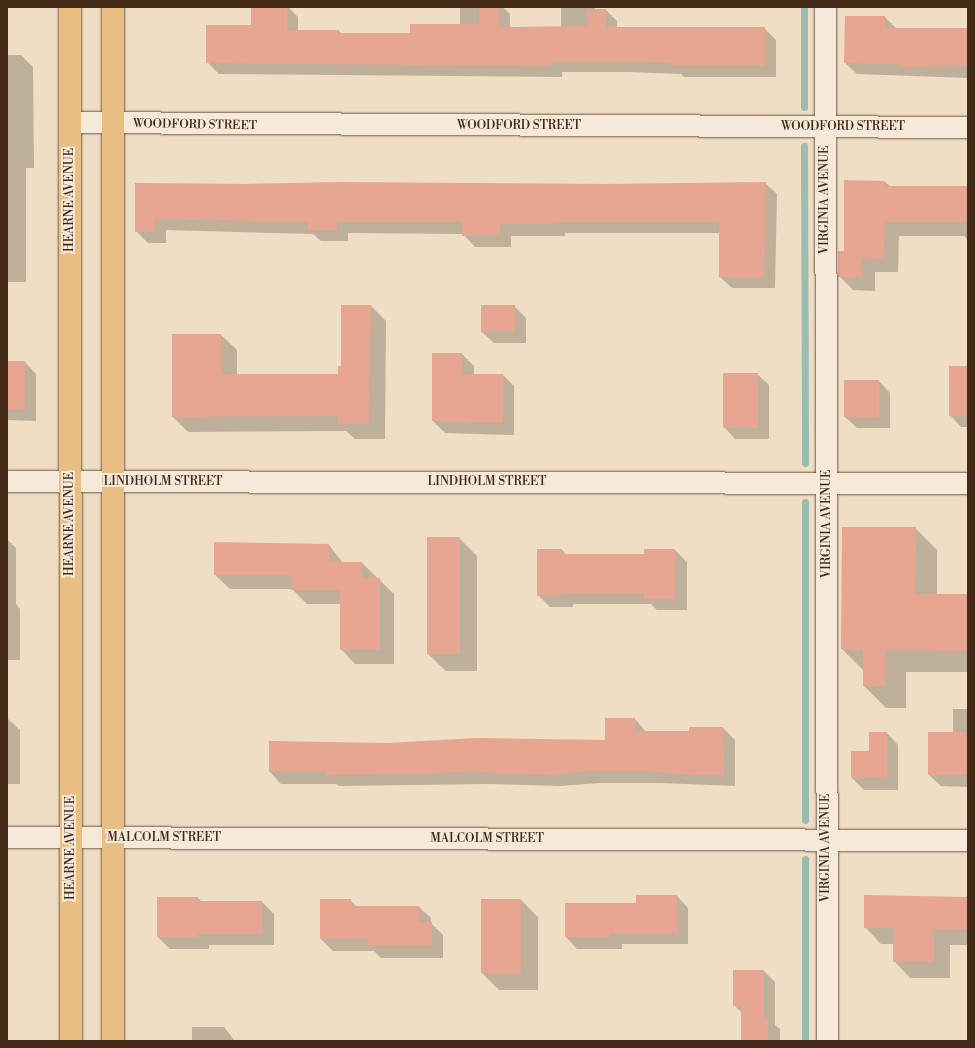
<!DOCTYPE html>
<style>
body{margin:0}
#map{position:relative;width:975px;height:1048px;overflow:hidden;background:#efddc4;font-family:"Libre Bodoni",serif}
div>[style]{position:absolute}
.shadow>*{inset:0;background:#0003}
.stream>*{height:7px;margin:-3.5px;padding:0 3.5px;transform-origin:3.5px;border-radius:3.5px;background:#9abcb1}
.building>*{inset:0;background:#e6a691;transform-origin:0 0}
.roads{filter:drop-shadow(0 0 1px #6d5742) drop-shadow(0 0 1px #6d5742)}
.street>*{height:21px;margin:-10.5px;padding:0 10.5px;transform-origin:10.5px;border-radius:10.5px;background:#f5e9d9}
.primary>*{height:22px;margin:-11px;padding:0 11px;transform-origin:11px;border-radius:11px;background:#e8be82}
span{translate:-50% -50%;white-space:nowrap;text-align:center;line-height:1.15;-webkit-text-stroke:4px #f5e9d9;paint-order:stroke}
.street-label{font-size:12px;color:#422a17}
.frame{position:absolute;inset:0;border:8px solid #422a17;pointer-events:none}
</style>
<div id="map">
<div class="shadow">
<i style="clip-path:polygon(252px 7px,288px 7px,298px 17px,298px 31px,339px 31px,342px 34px,411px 34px,460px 25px,460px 7px,503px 7px,510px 14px,510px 28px,561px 28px,561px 7px,595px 7px,595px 10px,606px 10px,617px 21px,617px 28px,764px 28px,776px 40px,776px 77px,684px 77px,681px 74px,630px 72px,562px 72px,562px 77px,219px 74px,207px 62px,252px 26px)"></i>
<i style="clip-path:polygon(885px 17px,897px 29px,968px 29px,968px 78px,857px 74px,845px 63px)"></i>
<i style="clip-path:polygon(7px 55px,21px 55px,33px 67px,34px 168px,26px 168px,26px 282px,7px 282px)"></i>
<i style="clip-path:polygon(885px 182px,891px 187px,968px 187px,968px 240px,964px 236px,899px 236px,898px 272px,875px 272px,875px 291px,853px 290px,839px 276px,845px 252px)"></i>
<i style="clip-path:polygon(765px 183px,777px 194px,775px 288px,732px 288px,720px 277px,720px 233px,565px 233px,565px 236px,511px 236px,511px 247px,475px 247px,463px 234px,348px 233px,348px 241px,321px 241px,313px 234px,166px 230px,166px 243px,148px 243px,136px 231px,136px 184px,672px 185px)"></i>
<i style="clip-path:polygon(371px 306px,386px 321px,385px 439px,355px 439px,346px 431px,188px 432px,173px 417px,221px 335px,237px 350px,237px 375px,339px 375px)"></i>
<i style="clip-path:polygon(514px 306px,526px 318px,526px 343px,494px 343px,482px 332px)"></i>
<i style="clip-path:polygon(462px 354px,474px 366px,474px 375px,503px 375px,514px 386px,514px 435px,445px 433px,433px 421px)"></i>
<i style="clip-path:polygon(7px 362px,25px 362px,36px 374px,36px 421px,7px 420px)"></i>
<i style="clip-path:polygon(968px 367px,968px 427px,961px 427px,950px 415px)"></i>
<i style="clip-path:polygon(757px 374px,769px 385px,769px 439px,735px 439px,724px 427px)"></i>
<i style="clip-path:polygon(879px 381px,890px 393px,890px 428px,857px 428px,845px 417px)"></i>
<i style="clip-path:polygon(915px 528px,937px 550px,937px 595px,968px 596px,968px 672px,906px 672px,906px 708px,886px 708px,864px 686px,864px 671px,842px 649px)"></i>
<i style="clip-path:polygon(459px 538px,477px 556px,477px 671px,446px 671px,428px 654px)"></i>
<i style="clip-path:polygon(7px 539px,16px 548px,16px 604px,20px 609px,20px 660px,7px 660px)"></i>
<i style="clip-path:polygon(329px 545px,343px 563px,362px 563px,394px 594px,394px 664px,355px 664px,341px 649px,341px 604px,307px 604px,292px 589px,230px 589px,215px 575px)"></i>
<i style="clip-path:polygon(562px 550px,567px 555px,645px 555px,645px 550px,675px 550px,687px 562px,687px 610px,657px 610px,651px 604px,573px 604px,573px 607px,550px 607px,538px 595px)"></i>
<i style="clip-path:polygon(953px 709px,968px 709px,968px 787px,941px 786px,929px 775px,953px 733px)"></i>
<i style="clip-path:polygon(7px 718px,20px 730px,20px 784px,7px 784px)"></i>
<i style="clip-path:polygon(635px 719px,646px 732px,690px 732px,690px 728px,723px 728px,735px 740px,735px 786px,661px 783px,600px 783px,560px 786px,488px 784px,339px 786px,336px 784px,281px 784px,270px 772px,388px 744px,606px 741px)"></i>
<i style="clip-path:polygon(887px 733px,898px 745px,898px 790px,864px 790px,852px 778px,852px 752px,870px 752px)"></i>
<i style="clip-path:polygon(677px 896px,688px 908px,688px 944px,622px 944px,622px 949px,577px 949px,566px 937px,637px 904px)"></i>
<i style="clip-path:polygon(968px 897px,968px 945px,950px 945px,950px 978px,910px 978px,894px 961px,894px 944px,881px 944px,865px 927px)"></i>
<i style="clip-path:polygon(198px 898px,202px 902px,262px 902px,274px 914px,274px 945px,209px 945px,209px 949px,170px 949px,158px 937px)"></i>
<i style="clip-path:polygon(350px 900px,357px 907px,419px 907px,431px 918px,431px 923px,443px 935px,443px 958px,381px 958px,374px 951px,333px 951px,321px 939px)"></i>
<i style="clip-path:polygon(521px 900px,538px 917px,538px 990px,499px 990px,482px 973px)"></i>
<i style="clip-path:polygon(764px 971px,775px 982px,775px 1025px,780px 1029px,780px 1041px,742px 1041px,742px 1013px,734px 1005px)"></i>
<i style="clip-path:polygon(192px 1027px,224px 1027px,235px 1041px,192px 1041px)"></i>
</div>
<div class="stream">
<i style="left:804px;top:7px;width:100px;rotate:90deg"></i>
<i style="left:804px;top:146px;width:317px;rotate:89.8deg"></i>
<i style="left:805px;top:502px;width:318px;rotate:90deg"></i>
<i style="left:805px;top:859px;width:182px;rotate:90deg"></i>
</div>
<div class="building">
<i style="clip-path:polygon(251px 7px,287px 7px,287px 30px,339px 30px,339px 33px,410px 33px,410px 24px,479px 24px,479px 7px,499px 7px,499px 27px,587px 26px,587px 9px,606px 9px,606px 27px,765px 27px,765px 66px,672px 66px,672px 63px,618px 61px,551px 61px,551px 66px,206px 63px,206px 25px,251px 25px)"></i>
<i style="clip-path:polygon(845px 16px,885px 16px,885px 28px,968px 28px,968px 66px,900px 67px,900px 64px,844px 63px)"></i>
<i style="clip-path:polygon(844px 180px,885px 181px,885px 186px,968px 186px,968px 222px,885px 222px,884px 259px,861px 258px,861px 277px,838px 277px,838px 251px,844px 251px)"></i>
<i style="clip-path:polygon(337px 182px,605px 184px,766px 182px,764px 277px,719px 277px,719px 222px,553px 222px,553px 224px,500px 224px,500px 236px,462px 236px,462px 222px,337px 222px,337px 230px,308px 230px,308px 222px,155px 219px,155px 232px,135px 232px,135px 183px,248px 184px)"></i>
<i style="clip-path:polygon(341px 305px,371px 305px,369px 424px,338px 424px,338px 416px,172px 417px,172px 334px,221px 334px,221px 374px,338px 374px,338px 366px,341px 366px)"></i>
<i style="left:481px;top:305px;width:34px;height:27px"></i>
<i style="clip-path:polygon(432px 353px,462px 353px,462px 374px,503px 374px,503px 423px,432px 421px)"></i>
<i style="left:7px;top:361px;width:18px;height:49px"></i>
<i style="left:949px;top:366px;width:19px;height:50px"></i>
<i style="left:723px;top:373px;width:35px;height:55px"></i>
<i style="left:844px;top:380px;width:35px;height:37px"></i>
<i style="clip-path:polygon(842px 527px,916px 527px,915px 594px,968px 594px,968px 651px,885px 650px,885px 686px,863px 686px,863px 650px,841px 649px)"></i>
<i style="left:427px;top:537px;width:33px;height:117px"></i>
<i style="clip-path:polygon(214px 542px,329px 544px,329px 562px,362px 562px,362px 578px,380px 578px,380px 650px,340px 650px,340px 590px,291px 590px,291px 575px,214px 575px)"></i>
<i style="clip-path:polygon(537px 549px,562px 549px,562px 554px,644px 554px,644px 549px,675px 549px,675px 599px,644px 599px,644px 593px,562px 593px,562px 596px,537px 596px)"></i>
<i style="clip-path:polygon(605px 718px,635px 718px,635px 731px,689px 731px,689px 727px,723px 727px,724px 775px,689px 775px,649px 771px,588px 771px,548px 775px,476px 772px,326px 775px,326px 772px,269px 772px,269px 741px,388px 743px,476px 738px,605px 740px)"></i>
<i style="clip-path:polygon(869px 732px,887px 732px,887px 778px,851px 778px,851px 751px,869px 751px)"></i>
<i style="left:928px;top:732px;width:40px;height:43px"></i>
<i style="clip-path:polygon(636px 895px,677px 895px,677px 933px,610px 933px,610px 937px,565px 937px,565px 903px,636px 903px)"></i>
<i style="clip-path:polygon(864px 895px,968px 897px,968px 929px,934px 929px,934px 962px,893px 962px,893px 928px,864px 928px)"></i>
<i style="clip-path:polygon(157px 897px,198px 897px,198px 901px,262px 901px,262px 934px,198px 934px,198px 937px,157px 937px)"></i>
<i style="clip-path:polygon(320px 899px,351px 899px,351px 906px,419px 906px,419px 922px,432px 922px,432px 946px,368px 946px,368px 939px,320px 939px)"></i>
<i style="left:481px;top:899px;width:40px;height:74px"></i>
<i style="clip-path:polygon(733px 970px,764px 970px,764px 1017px,768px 1017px,768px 1041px,741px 1041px,741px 1006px,733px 1006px)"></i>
</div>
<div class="roads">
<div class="street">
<i style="left:825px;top:7px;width:1034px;rotate:89.89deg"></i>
<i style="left:70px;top:122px;width:898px;rotate:0.32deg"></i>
<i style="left:7px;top:481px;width:961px;rotate:0.12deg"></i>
<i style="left:7px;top:837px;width:961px;rotate:0.18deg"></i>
</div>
<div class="primary">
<i style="left:70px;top:7px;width:1034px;rotate:89.94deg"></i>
<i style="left:113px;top:7px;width:1034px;rotate:90deg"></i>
</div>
</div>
<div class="street-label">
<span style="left:195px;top:125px;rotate:1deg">WOODFORD STREET</span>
<span style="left:519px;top:126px">WOODFORD STREET</span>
<span style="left:843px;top:127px">WOODFORD STREET</span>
<span style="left:70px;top:200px;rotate:-90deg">HEARNE AVENUE</span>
<span style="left:825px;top:200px;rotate:-90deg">VIRGINIA AVENUE</span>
<span style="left:163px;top:482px">LINDHOLM STREET</span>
<span style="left:487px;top:482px">LINDHOLM STREET</span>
<span style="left:70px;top:524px;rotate:-90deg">HEARNE AVENUE</span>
<span style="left:827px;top:524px;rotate:-90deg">VIRGINIA AVENUE</span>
<span style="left:164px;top:838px">MALCOLM STREET</span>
<span style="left:487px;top:839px">MALCOLM STREET</span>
<span style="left:71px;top:848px;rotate:-90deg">HEARNE AVENUE</span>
<span style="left:826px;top:848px;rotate:-90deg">VIRGINIA AVENUE</span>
</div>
<div class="frame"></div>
</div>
